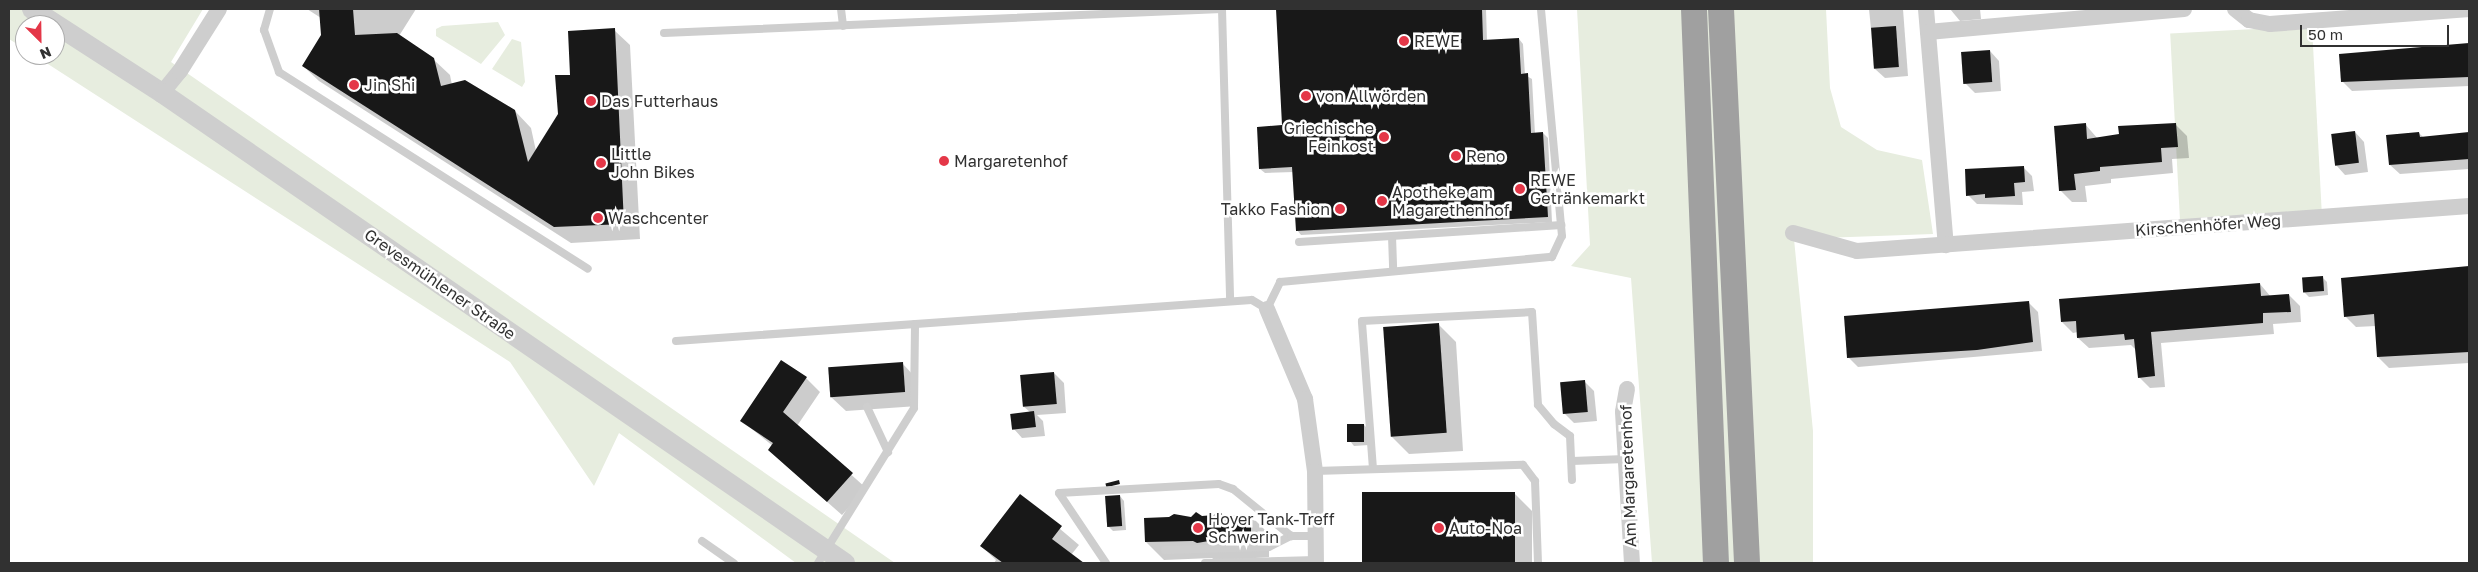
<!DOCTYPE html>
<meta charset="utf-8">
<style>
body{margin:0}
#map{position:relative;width:2478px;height:572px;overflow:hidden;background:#fff;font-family:"Golos Text",sans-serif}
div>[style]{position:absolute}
.green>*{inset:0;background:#e7eddf;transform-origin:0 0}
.shadow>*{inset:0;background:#0003}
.building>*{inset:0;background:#181818;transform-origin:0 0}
.service>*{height:8px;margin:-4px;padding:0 4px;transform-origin:4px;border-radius:4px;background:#cecece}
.minor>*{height:16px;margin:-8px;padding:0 8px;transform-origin:8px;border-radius:8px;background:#cecece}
.tertiary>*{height:20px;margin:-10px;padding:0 10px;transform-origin:10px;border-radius:10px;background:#cecece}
.trunk>*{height:26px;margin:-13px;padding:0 13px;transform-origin:13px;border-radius:13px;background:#a0a0a0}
.dots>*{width:14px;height:14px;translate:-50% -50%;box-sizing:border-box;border:2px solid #fff;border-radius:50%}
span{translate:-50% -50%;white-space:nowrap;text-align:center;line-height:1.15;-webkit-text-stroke:5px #fff;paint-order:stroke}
.poi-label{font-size:16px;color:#313131}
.left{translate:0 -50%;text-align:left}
.right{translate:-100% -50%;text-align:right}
.street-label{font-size:16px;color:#313131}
.frame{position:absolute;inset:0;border:10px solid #313131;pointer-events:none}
.north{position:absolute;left:15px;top:15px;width:50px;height:50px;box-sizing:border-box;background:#fff;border:1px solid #adadad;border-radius:50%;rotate:157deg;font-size:14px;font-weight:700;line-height:20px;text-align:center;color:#313131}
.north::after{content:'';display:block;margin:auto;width:18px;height:22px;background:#e43748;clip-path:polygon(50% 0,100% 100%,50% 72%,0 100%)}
.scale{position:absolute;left:2300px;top:25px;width:149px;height:22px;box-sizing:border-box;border:2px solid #313131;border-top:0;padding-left:6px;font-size:15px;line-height:18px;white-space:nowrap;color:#313131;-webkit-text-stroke:4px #fff;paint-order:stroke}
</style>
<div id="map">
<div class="green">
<i style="clip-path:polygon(9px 9px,203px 9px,171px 62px,895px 563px,796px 563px,619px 433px,594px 486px,510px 362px,34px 55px,55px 55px,55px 25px,25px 25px,25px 49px,9px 39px)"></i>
<i style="clip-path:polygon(1577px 9px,1826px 9px,1830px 88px,1841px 127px,1877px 150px,1922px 160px,1933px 234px,1794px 239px,1813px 431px,1813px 563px,1652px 563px,1631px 278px,1571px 266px,1590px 245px)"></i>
<i style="clip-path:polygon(498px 22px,505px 35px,481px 64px,436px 36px,436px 29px,442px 26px)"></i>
<i style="left:2312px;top:26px;width:190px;height:142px;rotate:87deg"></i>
<i style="clip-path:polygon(512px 39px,521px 42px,525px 82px,522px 87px,492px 69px)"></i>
</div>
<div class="shadow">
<i style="clip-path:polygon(307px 9px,416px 9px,399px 36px,433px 59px,450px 75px,452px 85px,515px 111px,531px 128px,536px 151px,559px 114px,571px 76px,614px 30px,630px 45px,640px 239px,571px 243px,319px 81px,303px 66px,322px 35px,321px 18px)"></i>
<i style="clip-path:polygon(1277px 9px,1486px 9px,1487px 41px,1519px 39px,1523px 44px,1525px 75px,1532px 79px,1535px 134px,1543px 133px,1548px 138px,1552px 222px,1301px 235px,1297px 230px,1294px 172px,1265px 173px,1260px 169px,1284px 126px)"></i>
<i style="clip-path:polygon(1869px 9px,1903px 9px,1908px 76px,1885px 78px,1875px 69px)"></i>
<i style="clip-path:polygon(1950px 9px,1980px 9px,1981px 19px,1960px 21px)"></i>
<i style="clip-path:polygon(2469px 45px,2469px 86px,2352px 91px,2342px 81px)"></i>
<i style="clip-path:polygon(1990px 51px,1999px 61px,2001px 91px,1975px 93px,1965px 83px)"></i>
<i style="clip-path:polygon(2085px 124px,2098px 139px,2175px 124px,2187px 136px,2189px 158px,2172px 159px,2173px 173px,2111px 179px,2111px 183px,2085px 186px,2087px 202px,2072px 202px,2060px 190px)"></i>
<i style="clip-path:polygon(2355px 132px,2364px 142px,2368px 172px,2345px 175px,2336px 165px)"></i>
<i style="clip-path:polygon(2419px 133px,2424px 138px,2469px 133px,2469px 169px,2400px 174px,2390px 165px)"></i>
<i style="clip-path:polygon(2023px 167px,2032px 176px,2034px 191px,2022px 192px,2023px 205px,1977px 204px,1968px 195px)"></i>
<i style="clip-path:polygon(2469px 268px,2469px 363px,2389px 368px,2378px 357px,2376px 326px,2356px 327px,2345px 316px,2342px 279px)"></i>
<i style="clip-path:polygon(2322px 277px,2327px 282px,2328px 295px,2309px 297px,2304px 292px)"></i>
<i style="clip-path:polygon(2260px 284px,2271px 297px,2289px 295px,2300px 306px,2301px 322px,2273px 324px,2274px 334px,2161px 343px,2165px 387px,2150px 388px,2139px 377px,2137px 351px,2131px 345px,2089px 348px,2078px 338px,2078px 332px,2073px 333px,2062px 322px)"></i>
<i style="clip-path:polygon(2028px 302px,2038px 312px,2042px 351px,1858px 367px,1848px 357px)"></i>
<i style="clip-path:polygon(1438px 324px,1456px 342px,1463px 451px,1409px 454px,1391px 436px)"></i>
<i style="clip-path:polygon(902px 363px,916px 378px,918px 406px,846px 411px,831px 397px)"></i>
<i style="clip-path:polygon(1054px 373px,1064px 383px,1066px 413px,1037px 415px,1043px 421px,1045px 436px,1022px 438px,1013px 428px,1030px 412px,1023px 406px)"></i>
<i style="clip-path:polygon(806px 378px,820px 392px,797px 426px,866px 488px,842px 515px,784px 464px,773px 446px,742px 421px)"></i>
<i style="clip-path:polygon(1584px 381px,1594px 391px,1597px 421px,1574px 423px,1564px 413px)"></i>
<i style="clip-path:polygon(1364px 425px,1368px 429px,1369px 445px,1354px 446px,1350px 441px)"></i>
<i style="clip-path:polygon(1514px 493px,1532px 511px,1532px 563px,1364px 563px,1364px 494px)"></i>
<i style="clip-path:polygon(1020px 495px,1079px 545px,1071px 555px,1080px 563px,994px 563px,996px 560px,981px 546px)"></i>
<i style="clip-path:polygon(1120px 496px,1124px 501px,1126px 530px,1113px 531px,1108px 526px)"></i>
<i style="clip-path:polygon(1251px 516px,1269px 534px,1269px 557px,1216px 561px,1212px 558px,1164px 560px,1146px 542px,1191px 518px)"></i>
</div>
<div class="building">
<i style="clip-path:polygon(319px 9px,353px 9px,355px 35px,397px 33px,434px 58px,441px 86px,465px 80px,515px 110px,528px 162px,558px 114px,555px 75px,570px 75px,568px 31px,615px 28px,624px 224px,554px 227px,302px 66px,321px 35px)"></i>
<i style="clip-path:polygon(1276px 9px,1482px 9px,1483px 40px,1519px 38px,1521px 74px,1528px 73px,1531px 133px,1543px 132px,1548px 217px,1296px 231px,1292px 167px,1259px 169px,1257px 127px,1282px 125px)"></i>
<i style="left:1896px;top:26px;width:41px;height:25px;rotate:86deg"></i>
<i style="clip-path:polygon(2469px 43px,2469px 77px,2341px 82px,2339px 54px)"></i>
<i style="left:1990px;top:50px;width:32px;height:29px;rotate:86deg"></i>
<i style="clip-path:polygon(2086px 123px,2087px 139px,2119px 134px,2118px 126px,2176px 123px,2178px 147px,2161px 148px,2162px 162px,2100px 167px,2100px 171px,2074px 174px,2076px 190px,2059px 191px,2054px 126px)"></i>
<i style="left:2355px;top:131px;width:32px;height:24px;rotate:83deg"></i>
<i style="clip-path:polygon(2419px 132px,2420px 137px,2469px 132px,2469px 159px,2389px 165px,2386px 135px)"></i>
<i style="clip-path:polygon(2024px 166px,2025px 182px,2014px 183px,2015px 196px,1985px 198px,1985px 194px,1966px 196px,1965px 169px)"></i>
<i style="clip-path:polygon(2469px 266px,2469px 352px,2377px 357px,2374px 314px,2344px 317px,2341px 278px)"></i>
<i style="left:2323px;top:276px;width:15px;height:21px;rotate:86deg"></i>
<i style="clip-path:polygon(2260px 283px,2261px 296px,2289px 294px,2291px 312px,2263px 313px,2263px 323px,2151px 332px,2155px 376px,2138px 378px,2134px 339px,2125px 340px,2124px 334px,2077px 338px,2076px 321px,2061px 322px,2059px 299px)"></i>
<i style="clip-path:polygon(2029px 301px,2033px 342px,1977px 350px,1847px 358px,1844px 316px)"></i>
<i style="left:1439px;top:323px;width:110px;height:56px;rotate:86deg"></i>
<i style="clip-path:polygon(781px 360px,807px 377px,783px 412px,853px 473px,827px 502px,768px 450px,773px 443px,740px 421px)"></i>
<i style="left:903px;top:362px;width:30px;height:75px;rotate:86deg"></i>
<i style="left:1054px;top:372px;width:32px;height:34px;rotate:85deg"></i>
<i style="left:1585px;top:380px;width:32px;height:25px;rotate:85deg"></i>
<i style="left:1034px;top:411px;width:16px;height:24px;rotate:83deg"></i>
<i style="left:1347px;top:424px;width:17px;height:18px"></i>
<i style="left:1119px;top:480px;width:4px;height:14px;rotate:76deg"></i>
<i style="left:1515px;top:492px;width:71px;height:153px;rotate:90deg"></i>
<i style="clip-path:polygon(1020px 494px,1062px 526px,1052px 539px,1084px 563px,1003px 563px,980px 546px)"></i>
<i style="left:1120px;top:495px;width:31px;height:15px;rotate:86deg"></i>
<i style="clip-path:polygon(1219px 511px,1224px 516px,1251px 515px,1251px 539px,1220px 543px,1215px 540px,1197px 543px,1193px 541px,1145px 542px,1144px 518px,1169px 517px,1174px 514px,1191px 517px,1196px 512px,1202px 516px,1214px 515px)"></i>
</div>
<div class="service">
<i style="left:270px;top:9px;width:22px;rotate:106deg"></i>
<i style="left:264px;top:30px;width:45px;rotate:70.3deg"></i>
<i style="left:279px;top:72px;width:366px;rotate:32.5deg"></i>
<i style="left:841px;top:9px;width:17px;rotate:83deg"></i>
<i style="left:1222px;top:9px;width:292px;rotate:88.4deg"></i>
<i style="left:664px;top:33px;width:558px;rotate:-2.47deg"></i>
<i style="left:1392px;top:236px;width:35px;rotate:88deg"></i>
<i style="left:1299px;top:242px;width:263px;rotate:-3.7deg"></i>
<i style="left:676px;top:341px;width:577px;rotate:-4.07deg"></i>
<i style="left:1252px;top:300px;width:17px;rotate:31deg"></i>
<i style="left:1267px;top:309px;width:30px;rotate:-64deg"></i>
<i style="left:1280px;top:282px;width:273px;rotate:-5.3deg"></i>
<i style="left:1552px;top:257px;width:23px;rotate:-65deg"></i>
<i style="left:1562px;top:236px;width:228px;rotate:-95.3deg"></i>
<i style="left:867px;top:407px;width:50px;rotate:65deg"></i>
<i style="left:1572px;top:461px;width:53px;rotate:-2.2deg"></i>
<i style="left:1373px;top:469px;width:148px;rotate:-94.3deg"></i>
<i style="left:1362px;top:321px;width:170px;rotate:-3deg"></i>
<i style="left:1532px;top:312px;width:93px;rotate:86.3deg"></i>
<i style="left:1538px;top:405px;width:25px;rotate:50deg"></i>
<i style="left:1554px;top:424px;width:20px;rotate:37deg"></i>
<i style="left:1570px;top:436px;width:44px;rotate:87.4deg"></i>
<i style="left:1315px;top:471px;width:208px;rotate:-1.7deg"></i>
<i style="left:1523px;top:465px;width:20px;rotate:53deg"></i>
<i style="left:1535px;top:481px;width:82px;rotate:87.9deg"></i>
<i style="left:702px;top:541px;width:39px;rotate:35deg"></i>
<i style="left:1165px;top:550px;width:104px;rotate:-1.7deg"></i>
<i style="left:1269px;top:547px;width:25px;rotate:-27deg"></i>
<i style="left:818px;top:563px;width:182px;rotate:-58.2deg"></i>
<i style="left:914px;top:408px;width:84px;rotate:-89.3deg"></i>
<i style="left:1106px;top:563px;width:84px;rotate:-123.9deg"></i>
<i style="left:1059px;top:493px;width:160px;rotate:-3.2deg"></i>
<i style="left:1219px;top:484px;width:15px;rotate:20deg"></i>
<i style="left:1233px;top:489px;width:75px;rotate:39deg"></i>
<i style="left:1291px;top:536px;width:25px"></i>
<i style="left:1205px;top:563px;width:111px;rotate:-1.5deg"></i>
</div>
<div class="minor">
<i style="left:1926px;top:9px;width:237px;rotate:85.2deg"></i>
<i style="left:2235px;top:9px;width:18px;rotate:38deg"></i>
<i style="left:2249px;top:20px;width:21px;rotate:11deg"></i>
<i style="left:2270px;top:24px;width:200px;rotate:-4.3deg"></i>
<i style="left:1928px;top:32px;width:257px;rotate:-5.1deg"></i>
<i style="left:162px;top:93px;width:28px;rotate:-51deg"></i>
<i style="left:180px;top:71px;width:73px;rotate:-57.8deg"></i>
<i style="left:1793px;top:233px;width:66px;rotate:15.7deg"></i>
<i style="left:1857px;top:251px;width:614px;rotate:-4.21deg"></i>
<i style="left:1267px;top:309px;width:98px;rotate:67.1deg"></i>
<i style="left:1305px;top:399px;width:73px;rotate:82.1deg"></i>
<i style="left:1315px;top:471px;width:92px;rotate:89.4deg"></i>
<i style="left:1627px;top:389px;width:23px;rotate:100deg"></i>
<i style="left:1623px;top:412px;width:151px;rotate:86.6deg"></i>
</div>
<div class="tertiary">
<i style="left:32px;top:9px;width:155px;rotate:32.9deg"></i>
<i style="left:162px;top:93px;width:829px;rotate:34.53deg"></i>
</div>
<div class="trunk">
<i style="left:1694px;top:9px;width:554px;rotate:87.73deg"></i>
<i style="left:1721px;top:9px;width:555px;rotate:87.31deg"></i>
</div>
<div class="dots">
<i style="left:1404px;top:41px;background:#e43748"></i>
<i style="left:354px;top:85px;background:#e43748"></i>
<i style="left:1306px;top:96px;background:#e43748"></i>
<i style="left:591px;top:101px;background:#e43748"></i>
<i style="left:1384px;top:137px;background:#e43748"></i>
<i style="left:1456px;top:156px;background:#e43748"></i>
<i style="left:944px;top:161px;background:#e43748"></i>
<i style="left:601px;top:163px;background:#e43748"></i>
<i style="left:1520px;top:189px;background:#e43748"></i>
<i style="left:1382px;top:201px;background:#e43748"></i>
<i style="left:1340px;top:209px;background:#e43748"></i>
<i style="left:598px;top:218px;background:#e43748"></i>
<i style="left:1198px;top:528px;background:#e43748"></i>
<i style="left:1439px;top:528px;background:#e43748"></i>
</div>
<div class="poi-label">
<span class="left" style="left:1414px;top:41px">REWE</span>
<span class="left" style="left:364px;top:85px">Jin Shi</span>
<span class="left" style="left:1316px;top:96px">von Allwörden</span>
<span class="left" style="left:601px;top:101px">Das Futterhaus</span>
<span class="right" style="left:1374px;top:137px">Griechische<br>Feinkost</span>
<span class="left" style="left:611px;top:163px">Little<br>John Bikes</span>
<span class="left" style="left:1466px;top:156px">Reno</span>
<span class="left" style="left:954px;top:161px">Margaretenhof</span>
<span class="left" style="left:1530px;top:189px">REWE<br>Getränkemarkt</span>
<span class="left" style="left:1392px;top:201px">Apotheke am<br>Magarethenhof</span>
<span class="right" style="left:1330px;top:209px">Takko Fashion</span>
<span class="left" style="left:608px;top:218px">Waschcenter</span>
<span class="left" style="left:1208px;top:528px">Hoyer Tank-Treff<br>Schwerin</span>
<span class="left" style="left:1449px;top:528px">Auto-Noa</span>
</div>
<div class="street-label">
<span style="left:2208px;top:225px;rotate:-4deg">Kirschenhöfer Weg</span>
<span style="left:440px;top:284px;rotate:35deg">Grevesmühlener Straße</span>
<span style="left:1628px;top:476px;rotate:-92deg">Am Margaretenhof</span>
</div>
<div class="frame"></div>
<div class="north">N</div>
<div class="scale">50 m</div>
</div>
